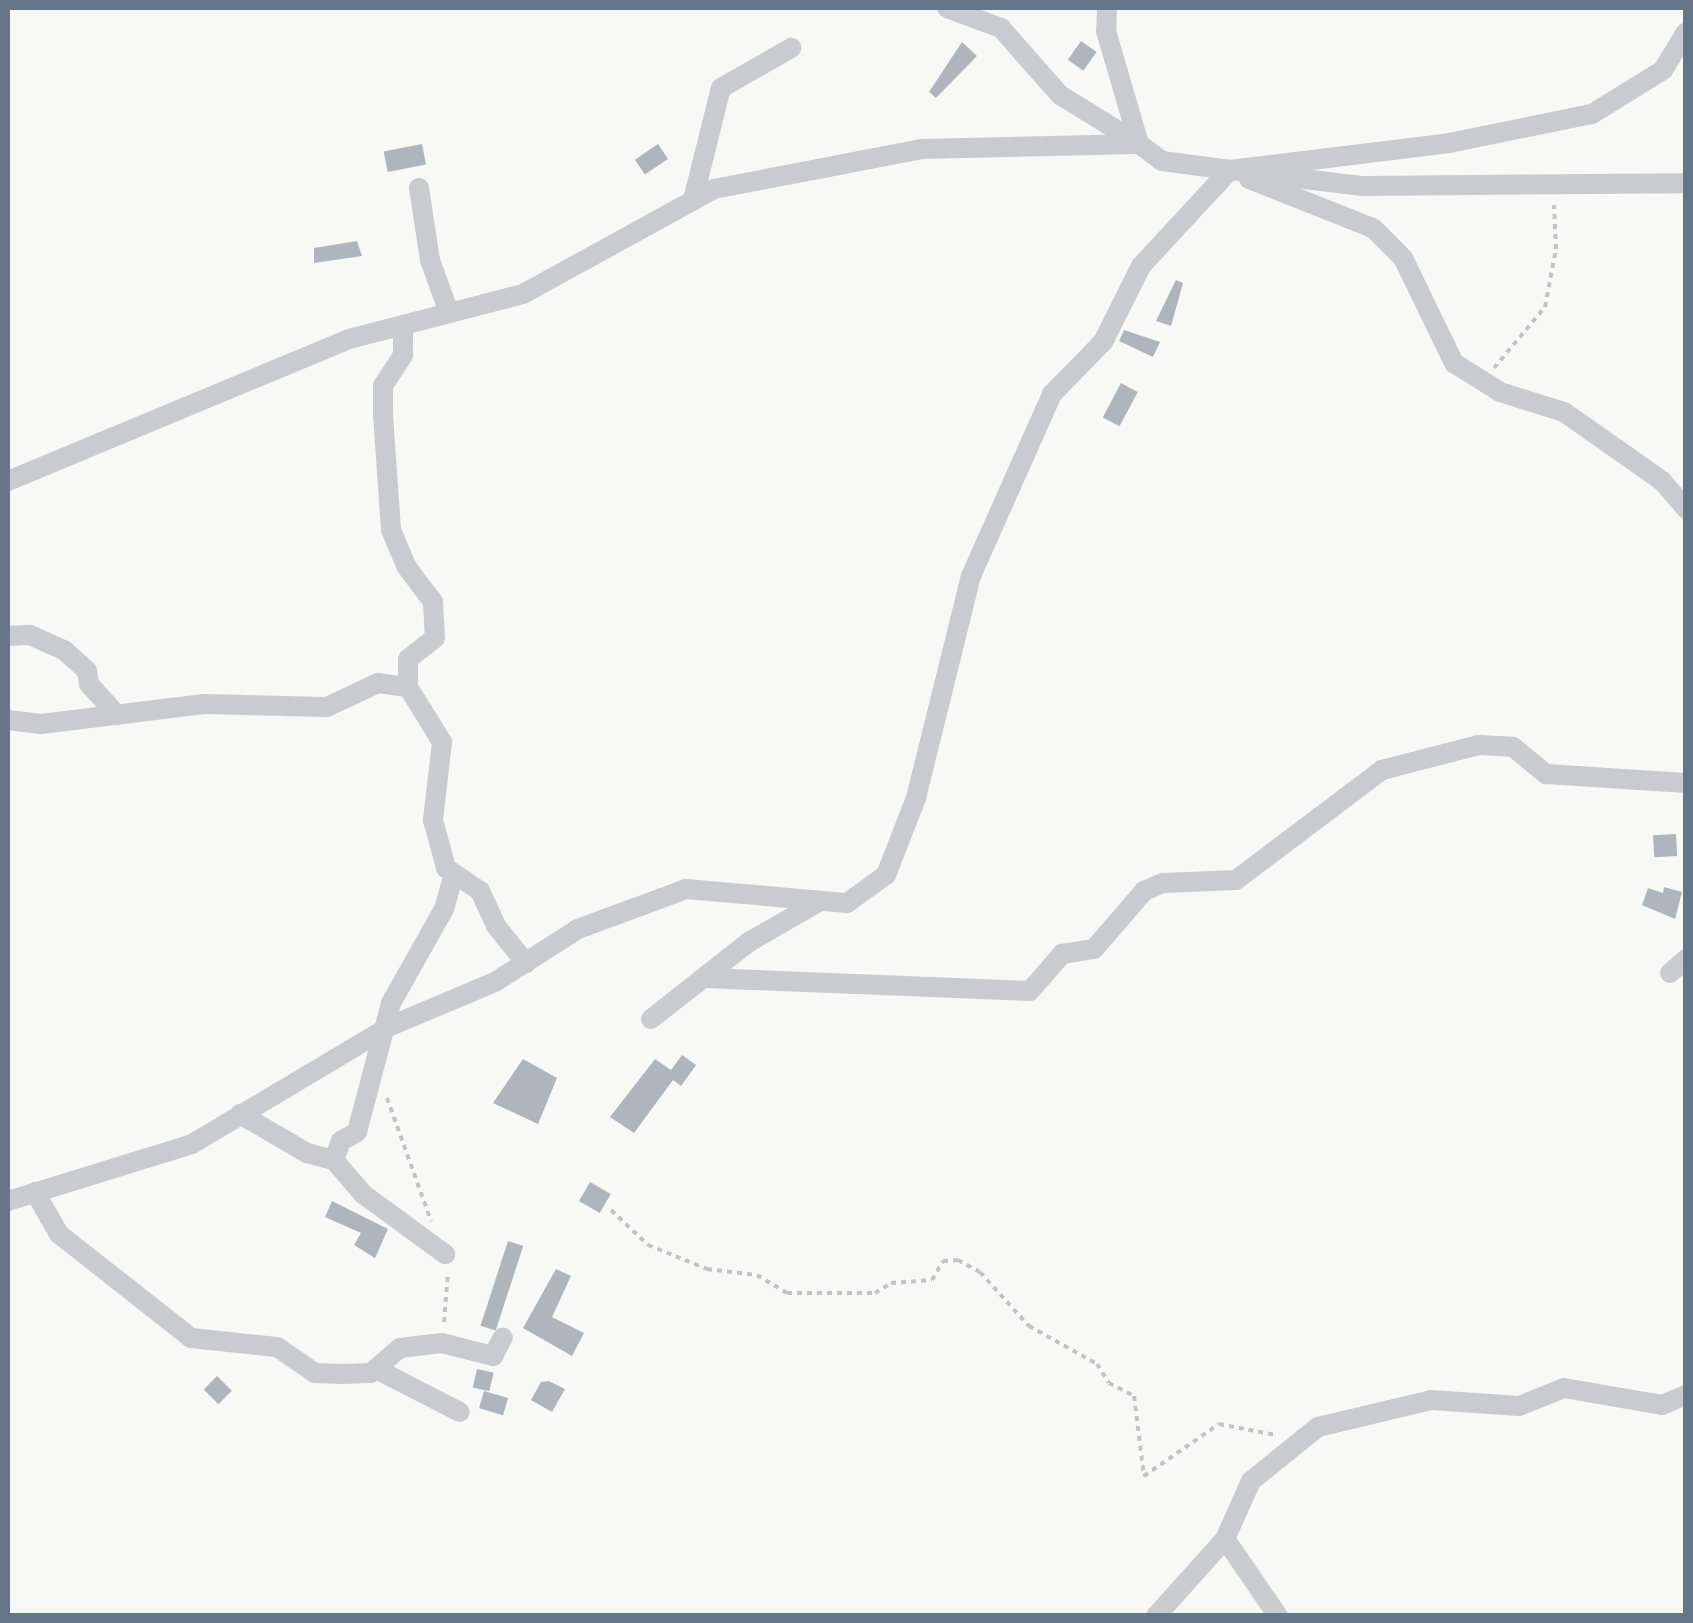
<!DOCTYPE html>
<style>
body{margin:0}
#map{position:relative;width:1693px;height:1623px;overflow:hidden;background:#f8f9f6;font-family:"Nunito Sans",sans-serif}
div>[style]{position:absolute}
.building>*{inset:0;background:#aeb5bc;transform-origin:0 0}
.path>*{height:4px;margin-top:-2px;transform-origin:0;background:repeating-linear-gradient(90deg,#c2c3c6 0 5px,transparent 0 10px)}
.minor>*{height:20px;margin:-10px;padding:0 10px;transform-origin:10px;border-radius:10px;background:#c9cbcf}
span{translate:-50% -50%;white-space:nowrap;text-align:center;line-height:1.15;-webkit-text-stroke:10px #fff;paint-order:stroke}
.frame{position:absolute;inset:0;border:10px solid #677588;pointer-events:none}
</style>
<div id="map">
<div class="building">
<i style="left:1081px;top:41px;width:19px;height:23px;rotate:35deg"></i>
<i style="clip-path:polygon(962px 42px,977px 56px,936px 98px,929px 92px)"></i>
<i style="left:422px;top:144px;width:21px;height:39px;rotate:79deg"></i>
<i style="left:658px;top:144px;width:18px;height:28px;rotate:56deg"></i>
<i style="clip-path:polygon(357px 241px,362px 256px,314px 263px,314px 248px)"></i>
<i style="clip-path:polygon(1176px 280px,1183px 283px,1171px 326px,1156px 321px)"></i>
<i style="clip-path:polygon(1124px 330px,1160px 342px,1153px 357px,1119px 341px)"></i>
<i style="left:1121px;top:383px;width:19px;height:39px;rotate:28deg"></i>
<i style="left:1676px;top:834px;width:22px;height:23px;rotate:87deg"></i>
<i style="clip-path:polygon(1664px 887px,1682px 892px,1675px 919px,1642px 905px,1648px 888px,1663px 893px)"></i>
<i style="clip-path:polygon(682px 1055px,696px 1065px,681px 1086px,673px 1080px,634px 1133px,610px 1117px,655px 1059px,671px 1070px)"></i>
<i style="clip-path:polygon(523px 1059px,557px 1078px,538px 1124px,493px 1103px)"></i>
<i style="left:590px;top:1182px;width:24px;height:22px;rotate:30deg"></i>
<i style="clip-path:polygon(332px 1201px,388px 1229px,375px 1258px,354px 1245px,361px 1233px,325px 1217px)"></i>
<i style="left:508px;top:1241px;width:16px;height:89px;rotate:18deg"></i>
<i style="clip-path:polygon(556px 1269px,571px 1276px,552px 1317px,584px 1333px,572px 1356px,523px 1328px)"></i>
<i style="left:477px;top:1369px;width:17px;height:19px;rotate:13deg"></i>
<i style="left:217px;top:1376px;width:21px;height:19px;rotate:45deg"></i>
<i style="clip-path:polygon(549px 1381px,565px 1389px,552px 1412px,531px 1400px,541px 1382px)"></i>
<i style="left:484px;top:1391px;width:25px;height:18px;rotate:16deg"></i>
</div>
<div class="path">
<i style="left:1494px;top:368px;width:80px;rotate:-50.1deg"></i>
<i style="left:1545px;top:307px;width:59px;rotate:-79.3deg"></i>
<i style="left:1556px;top:249px;width:44px;rotate:-92.6deg"></i>
<i style="left:387px;top:1098px;width:131px;rotate:70.3deg"></i>
<i style="left:611px;top:1210px;width:51px;rotate:43.4deg"></i>
<i style="left:648px;top:1245px;width:64px;rotate:22.1deg"></i>
<i style="left:707px;top:1269px;width:50px;rotate:6.8deg"></i>
<i style="left:757px;top:1275px;width:35px;rotate:31deg"></i>
<i style="left:787px;top:1293px;width:88px"></i>
<i style="left:875px;top:1293px;width:19px;rotate:-32deg"></i>
<i style="left:891px;top:1283px;width:41px;rotate:-4.2deg"></i>
<i style="left:932px;top:1280px;width:22px;rotate:-60deg"></i>
<i style="left:943px;top:1261px;width:15px;rotate:-4deg"></i>
<i style="left:958px;top:1260px;width:25px;rotate:29deg"></i>
<i style="left:980px;top:1272px;width:73px;rotate:47.8deg"></i>
<i style="left:1029px;top:1326px;width:78px;rotate:29.2deg"></i>
<i style="left:1097px;top:1364px;width:22px;rotate:58deg"></i>
<i style="left:1109px;top:1383px;width:28px;rotate:27deg"></i>
<i style="left:1134px;top:1396px;width:81px;rotate:82.9deg"></i>
<i style="left:1144px;top:1476px;width:91px;rotate:-34.7deg"></i>
<i style="left:1219px;top:1424px;width:58px;rotate:10.9deg"></i>
<i style="left:444px;top:1322px;width:50px;rotate:-85.4deg"></i>
</div>
<div class="minor">
<i style="left:947px;top:8px;width:58px;rotate:20.3deg"></i>
<i style="left:1001px;top:28px;width:89px;rotate:48.6deg"></i>
<i style="left:1060px;top:95px;width:92px;rotate:31.6deg"></i>
<i style="left:1107px;top:8px;width:23px;rotate:92deg"></i>
<i style="left:1106px;top:31px;width:118px;rotate:73.7deg"></i>
<i style="left:1249px;top:179px;width:133px;rotate:21.6deg"></i>
<i style="left:1373px;top:228px;width:42px;rotate:45deg"></i>
<i style="left:1403px;top:258px;width:117px;rotate:64.1deg"></i>
<i style="left:1454px;top:363px;width:54px;rotate:32.2deg"></i>
<i style="left:1500px;top:392px;width:67px;rotate:17.4deg"></i>
<i style="left:1564px;top:412px;width:120px;rotate:35.1deg"></i>
<i style="left:1662px;top:481px;width:37px;rotate:49deg"></i>
<i style="left:419px;top:188px;width:73px;rotate:81.3deg"></i>
<i style="left:430px;top:260px;width:56px;rotate:70.3deg"></i>
<i style="left:693px;top:200px;width:115px;rotate:-76deg"></i>
<i style="left:721px;top:88px;width:81px;rotate:-29.7deg"></i>
<i style="left:403px;top:325px;width:30px;rotate:90deg"></i>
<i style="left:403px;top:355px;width:37px;rotate:123deg"></i>
<i style="left:383px;top:386px;width:29px;rotate:90deg"></i>
<i style="left:383px;top:415px;width:115px;rotate:86deg"></i>
<i style="left:391px;top:530px;width:39px;rotate:67deg"></i>
<i style="left:406px;top:566px;width:45px;rotate:53.1deg"></i>
<i style="left:433px;top:602px;width:36px;rotate:87deg"></i>
<i style="left:435px;top:638px;width:34px;rotate:142deg"></i>
<i style="left:408px;top:659px;width:28px;rotate:90deg"></i>
<i style="left:408px;top:687px;width:65px;rotate:58.3deg"></i>
<i style="left:442px;top:742px;width:79px;rotate:96.6deg"></i>
<i style="left:433px;top:820px;width:50px;rotate:74.8deg"></i>
<i style="left:446px;top:868px;width:41px;rotate:34.1deg"></i>
<i style="left:480px;top:891px;width:38px;rotate:65deg"></i>
<i style="left:496px;top:926px;width:48px;rotate:51deg"></i>
<i style="left:8px;top:481px;width:369px;rotate:-22.6deg"></i>
<i style="left:349px;top:339px;width:180px;rotate:-14.5deg"></i>
<i style="left:523px;top:294px;width:218px;rotate:-28.8deg"></i>
<i style="left:714px;top:189px;width:211px;rotate:-10.9deg"></i>
<i style="left:921px;top:149px;width:218px;rotate:-1.3deg"></i>
<i style="left:1139px;top:144px;width:29px;rotate:36deg"></i>
<i style="left:1162px;top:161px;width:69px;rotate:7.5deg"></i>
<i style="left:1230px;top:170px;width:221px;rotate:-7deg"></i>
<i style="left:1449px;top:143px;width:146px;rotate:-11.5deg"></i>
<i style="left:1592px;top:114px;width:84px;rotate:-31.8deg"></i>
<i style="left:1663px;top:70px;width:44px;rotate:-58.8deg"></i>
<i style="left:8px;top:636px;width:22px;rotate:-3deg"></i>
<i style="left:30px;top:635px;width:37px;rotate:24deg"></i>
<i style="left:64px;top:650px;width:31px;rotate:42deg"></i>
<i style="left:87px;top:671px;width:13px;rotate:81deg"></i>
<i style="left:89px;top:684px;width:42px;rotate:47.9deg"></i>
<i style="left:8px;top:720px;width:33px;rotate:7deg"></i>
<i style="left:41px;top:724px;width:164px;rotate:-7deg"></i>
<i style="left:204px;top:704px;width:123px;rotate:1.4deg"></i>
<i style="left:327px;top:707px;width:56px;rotate:-25.2deg"></i>
<i style="left:378px;top:683px;width:30px;rotate:8deg"></i>
<i style="left:1670px;top:973px;width:21px;rotate:-41deg"></i>
<i style="left:705px;top:978px;width:325px;rotate:2.3deg"></i>
<i style="left:1030px;top:991px;width:49px;rotate:-49.1deg"></i>
<i style="left:1062px;top:954px;width:32px;rotate:-9deg"></i>
<i style="left:1094px;top:949px;width:77px;rotate:-49.2deg"></i>
<i style="left:1144px;top:891px;width:21px;rotate:-23deg"></i>
<i style="left:1163px;top:883px;width:73px;rotate:-2.4deg"></i>
<i style="left:1236px;top:880px;width:183px;rotate:-37deg"></i>
<i style="left:1382px;top:770px;width:100px;rotate:-14.5deg"></i>
<i style="left:1479px;top:745px;width:34px;rotate:3deg"></i>
<i style="left:1513px;top:747px;width:43px;rotate:39.3deg"></i>
<i style="left:1546px;top:774px;width:140px;rotate:3.7deg"></i>
<i style="left:651px;top:1019px;width:125px;rotate:-38.2deg"></i>
<i style="left:749px;top:942px;width:82px;rotate:-30deg"></i>
<i style="left:240px;top:1114px;width:78px;rotate:30.2deg"></i>
<i style="left:307px;top:1153px;width:28px;rotate:15deg"></i>
<i style="left:334px;top:1160px;width:45px;rotate:49.5deg"></i>
<i style="left:363px;top:1194px;width:102px;rotate:36.2deg"></i>
<i style="left:334px;top:1160px;width:20px;rotate:-70deg"></i>
<i style="left:341px;top:1141px;width:18px;rotate:-29deg"></i>
<i style="left:357px;top:1132px;width:133px;rotate:-75.2deg"></i>
<i style="left:391px;top:1003px;width:108px;rotate:-60.6deg"></i>
<i style="left:444px;top:909px;width:36px;rotate:-74deg"></i>
<i style="left:35px;top:1192px;width:48px;rotate:60.3deg"></i>
<i style="left:59px;top:1234px;width:168px;rotate:38.2deg"></i>
<i style="left:191px;top:1338px;width:86px;rotate:6deg"></i>
<i style="left:277px;top:1347px;width:46px;rotate:34.4deg"></i>
<i style="left:315px;top:1373px;width:28px;rotate:2deg"></i>
<i style="left:343px;top:1374px;width:28px;rotate:-2deg"></i>
<i style="left:371px;top:1373px;width:38px;rotate:-41deg"></i>
<i style="left:400px;top:1348px;width:42px;rotate:-6.8deg"></i>
<i style="left:442px;top:1343px;width:53px;rotate:14.3deg"></i>
<i style="left:493px;top:1356px;width:21px;rotate:-62deg"></i>
<i style="left:8px;top:1201px;width:193px;rotate:-17.2deg"></i>
<i style="left:192px;top:1144px;width:228px;rotate:-30.8deg"></i>
<i style="left:388px;top:1027px;width:116px;rotate:-22.8deg"></i>
<i style="left:495px;top:982px;width:98px;rotate:-32.6deg"></i>
<i style="left:578px;top:929px;width:115px;rotate:-20.3deg"></i>
<i style="left:686px;top:889px;width:162px;rotate:5deg"></i>
<i style="left:847px;top:903px;width:48px;rotate:-35.7deg"></i>
<i style="left:886px;top:875px;width:83px;rotate:-68.7deg"></i>
<i style="left:916px;top:798px;width:229px;rotate:-76.1deg"></i>
<i style="left:971px;top:576px;width:199px;rotate:-66deg"></i>
<i style="left:1052px;top:394px;width:73px;rotate:-45.6deg"></i>
<i style="left:1103px;top:342px;width:85px;rotate:-63.4deg"></i>
<i style="left:1141px;top:266px;width:131px;rotate:-47.2deg"></i>
<i style="left:1230px;top:170px;width:134px;rotate:6.9deg"></i>
<i style="left:1363px;top:186px;width:323px;rotate:-0.5deg"></i>
<i style="left:376px;top:1369px;width:94px;rotate:27.1deg"></i>
<i style="left:1156px;top:1616px;width:103px;rotate:-48.1deg"></i>
<i style="left:1278px;top:1616px;width:93px;rotate:-124.5deg"></i>
<i style="left:1225px;top:1539px;width:64px;rotate:-65.9deg"></i>
<i style="left:1251px;top:1481px;width:86px;rotate:-38.9deg"></i>
<i style="left:1318px;top:1427px;width:116px;rotate:-13.4deg"></i>
<i style="left:1431px;top:1400px;width:88px;rotate:3.9deg"></i>
<i style="left:1519px;top:1406px;width:48px;rotate:-21.8deg"></i>
<i style="left:1564px;top:1388px;width:99px;rotate:9.8deg"></i>
<i style="left:1662px;top:1405px;width:26px;rotate:-23deg"></i>
</div>
<div class="frame"></div>
</div>
